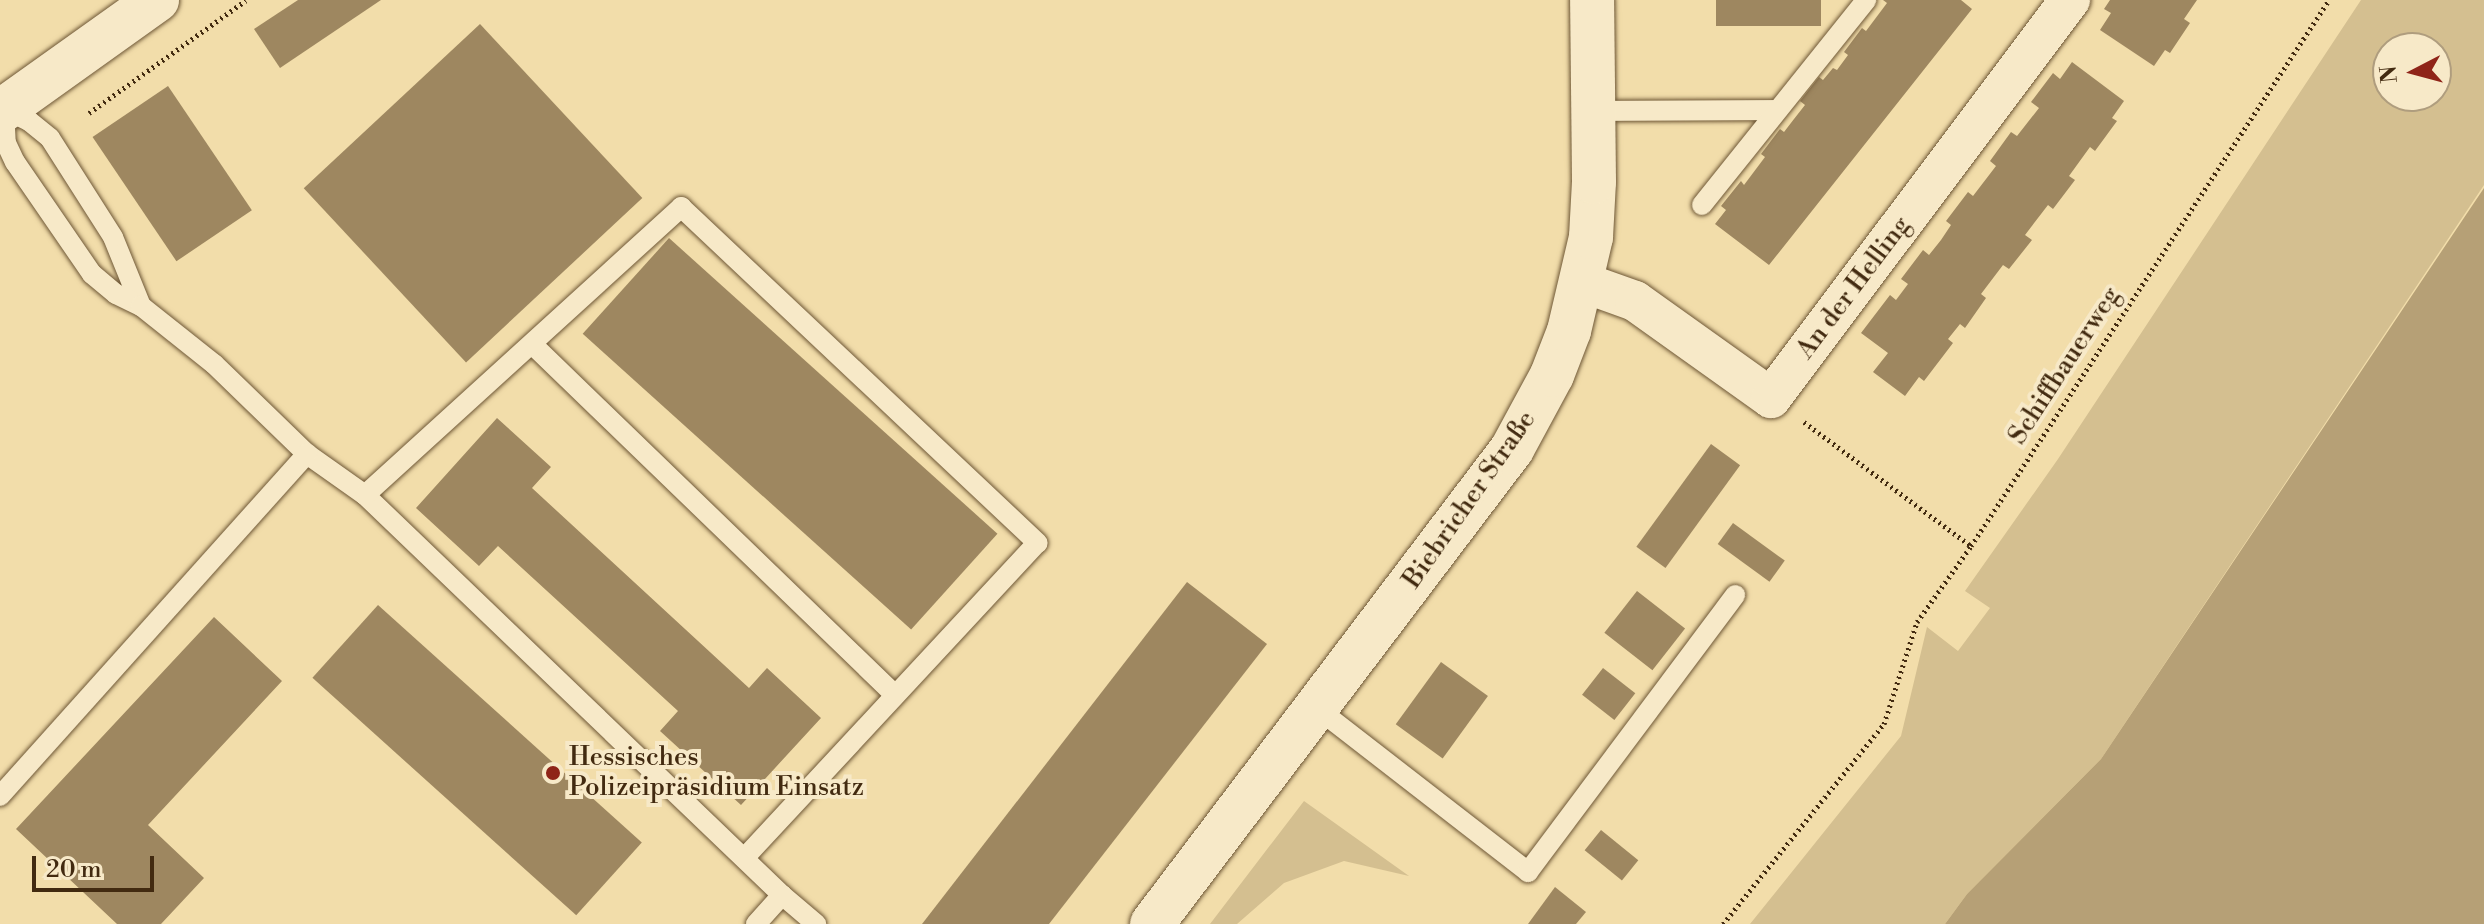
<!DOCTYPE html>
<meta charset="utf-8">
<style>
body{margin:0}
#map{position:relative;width:2484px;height:924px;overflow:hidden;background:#f2ddaa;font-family:"Libre Bodoni",serif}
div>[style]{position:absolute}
.green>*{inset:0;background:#d4bf90}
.water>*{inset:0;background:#b6a076}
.building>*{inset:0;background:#9e8760;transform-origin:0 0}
.path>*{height:5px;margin-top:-2.5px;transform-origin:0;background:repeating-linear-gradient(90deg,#422a10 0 2px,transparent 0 6px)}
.roads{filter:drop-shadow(0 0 2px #6e5736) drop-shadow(0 0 2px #6e5736)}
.lane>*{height:20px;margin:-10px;padding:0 10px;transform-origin:10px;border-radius:10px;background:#f7e9c8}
.street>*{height:40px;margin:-20px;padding:0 20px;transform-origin:20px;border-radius:20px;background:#f7e9c8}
.secondary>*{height:44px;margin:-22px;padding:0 22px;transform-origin:22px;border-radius:22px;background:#f7e9c8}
.dots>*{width:22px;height:22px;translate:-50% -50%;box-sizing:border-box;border:4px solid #f7e9c8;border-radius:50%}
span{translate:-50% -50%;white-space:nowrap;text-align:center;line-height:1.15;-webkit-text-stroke:8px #f7e9c8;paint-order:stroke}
.street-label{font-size:26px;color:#422a10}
.poi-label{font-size:26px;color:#422a10}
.left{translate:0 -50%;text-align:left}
.north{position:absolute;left:2372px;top:32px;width:80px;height:80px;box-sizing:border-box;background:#f7e9c8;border:2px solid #af9d7e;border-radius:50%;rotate:264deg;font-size:22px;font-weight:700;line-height:32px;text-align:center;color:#422a10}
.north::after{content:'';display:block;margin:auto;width:28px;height:36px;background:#8f2418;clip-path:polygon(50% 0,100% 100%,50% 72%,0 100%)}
.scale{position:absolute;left:32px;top:856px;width:122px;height:36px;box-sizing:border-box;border:4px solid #422a10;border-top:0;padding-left:10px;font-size:24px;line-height:28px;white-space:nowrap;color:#422a10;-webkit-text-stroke:6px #f7e9c8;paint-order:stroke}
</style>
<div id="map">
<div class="green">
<i style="clip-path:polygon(evenodd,2361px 0,2484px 0,2484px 185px,2101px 759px,1967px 894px,1945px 924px,1750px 924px,1901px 736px,1927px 627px,1958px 651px,1990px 608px,1965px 591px,2058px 459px,2361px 0,2388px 48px,2436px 48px,2436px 96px,2388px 96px,2388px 48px)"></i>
<i style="clip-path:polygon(1304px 801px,1409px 876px,1344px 861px,1284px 883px,1237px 924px,1210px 924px)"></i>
</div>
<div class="water">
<i style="clip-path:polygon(2484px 188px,2484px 924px,1945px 924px,1967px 894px,2101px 759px)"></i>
</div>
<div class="building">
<i style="clip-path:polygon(298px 0,381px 0,280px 68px,254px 29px)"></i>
<i style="left:1716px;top:0;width:105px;height:26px"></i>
<i style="clip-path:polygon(1883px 0,1961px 0,1972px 9px,1769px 265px,1715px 224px,1726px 210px,1721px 206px,1741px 181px,1744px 185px,1765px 157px,1761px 154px,1780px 129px,1784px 132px,1794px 119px,1805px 105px,1800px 101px,1819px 77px,1823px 80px,1833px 68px,1837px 70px,1848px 55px,1844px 52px,1862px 28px,1866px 31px,1887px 3px)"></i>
<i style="clip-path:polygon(2110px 0,2197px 0,2184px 19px,2190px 23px,2170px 53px,2165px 50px,2154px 66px,2100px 30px,2111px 13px,2104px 9px)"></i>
<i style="left:480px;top:24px;width:238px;height:241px;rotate:47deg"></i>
<i style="clip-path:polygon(2072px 62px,2124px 101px,2112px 118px,2117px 121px,2095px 151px,2090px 147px,2069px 176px,2075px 180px,2053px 209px,2048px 205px,2025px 235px,2032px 240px,2009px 269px,2003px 265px,1981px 294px,1986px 298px,1965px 328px,1960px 324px,1948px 339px,1953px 343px,1924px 381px,1919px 377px,1905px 396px,1873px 372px,1888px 353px,1861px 333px,1890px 295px,1896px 300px,1908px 284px,1901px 279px,1923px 250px,1929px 255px,1941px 240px,1951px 225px,1946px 221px,1968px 192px,1973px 196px,1996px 166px,1990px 161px,2011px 132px,2017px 136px,2039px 108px,2031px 102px,2053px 73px,2060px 79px)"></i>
<i style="left:168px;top:86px;width:150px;height:91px;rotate:56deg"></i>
<i style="left:669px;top:238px;width:442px;height:129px;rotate:42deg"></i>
<i style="clip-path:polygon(497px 418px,551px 467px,532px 488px,749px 688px,767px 668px,821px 718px,741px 805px,660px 731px,678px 711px,498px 546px,479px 566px,416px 508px)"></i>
<i style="left:1711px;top:444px;width:36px;height:127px;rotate:36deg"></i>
<i style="left:1733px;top:523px;width:64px;height:26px;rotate:36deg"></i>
<i style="clip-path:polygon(1187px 582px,1267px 644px,1049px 924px,922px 924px)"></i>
<i style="left:1637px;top:591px;width:61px;height:53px;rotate:38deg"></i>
<i style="left:378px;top:605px;width:355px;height:98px;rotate:42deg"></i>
<i style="clip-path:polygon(214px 617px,282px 681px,148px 825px,204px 878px,161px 924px,117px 924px,16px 829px)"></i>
<i style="left:1441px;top:662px;width:58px;height:77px;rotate:36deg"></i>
<i style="left:1603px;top:668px;width:41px;height:34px;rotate:38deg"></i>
<i style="left:1601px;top:830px;width:48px;height:26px;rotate:39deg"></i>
<i style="clip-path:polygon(1555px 887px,1586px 912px,1576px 924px,1528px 924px)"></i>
</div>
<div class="path">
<i style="left:89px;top:113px;width:193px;rotate:-35.7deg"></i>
<i style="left:1804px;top:422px;width:208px;rotate:36.6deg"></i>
<i style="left:1723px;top:924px;width:257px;rotate:-51.2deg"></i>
<i style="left:1884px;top:724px;width:107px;rotate:-72.1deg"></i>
<i style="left:1917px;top:622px;width:93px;rotate:-54.6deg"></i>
<i style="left:1971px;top:546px;width:653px;rotate:-56.75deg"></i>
</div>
<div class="roads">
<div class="lane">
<i style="left:1593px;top:111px;width:181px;rotate:-0.3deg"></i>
<i style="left:1702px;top:205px;width:263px;rotate:-51.3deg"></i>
<i style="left:141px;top:306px;width:74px;rotate:-112.1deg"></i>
<i style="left:113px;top:237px;width:117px;rotate:-122.5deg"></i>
<i style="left:50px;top:138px;width:27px;rotate:-141deg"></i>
<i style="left:29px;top:121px;width:28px;rotate:-154deg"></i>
<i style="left:4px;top:109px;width:34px;rotate:87deg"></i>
<i style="left:6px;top:143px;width:21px;rotate:65deg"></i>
<i style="left:15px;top:162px;width:136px;rotate:55.5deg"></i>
<i style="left:92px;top:274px;width:31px;rotate:40deg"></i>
<i style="left:116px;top:294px;width:28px;rotate:26deg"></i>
<i style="left:141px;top:306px;width:93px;rotate:38.5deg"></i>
<i style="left:214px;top:364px;width:129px;rotate:44.1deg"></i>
<i style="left:307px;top:454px;width:71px;rotate:35.3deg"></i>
<i style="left:365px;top:495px;width:578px;rotate:43.81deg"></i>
<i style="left:782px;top:895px;width:45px;rotate:40.5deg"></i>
<i style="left:532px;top:344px;width:505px;rotate:44.04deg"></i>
<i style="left:365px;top:495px;width:428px;rotate:-42.3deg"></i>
<i style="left:681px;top:207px;width:490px;rotate:43.3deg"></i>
<i style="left:1037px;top:543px;width:429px;rotate:132.9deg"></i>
<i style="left:1318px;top:709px;width:266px;rotate:37.8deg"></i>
<i style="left:1528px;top:872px;width:346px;rotate:-53.2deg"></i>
<i style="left:0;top:796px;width:460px;rotate:-48.1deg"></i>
<i style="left:756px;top:924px;width:39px;rotate:-48deg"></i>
</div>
<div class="street">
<i style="left:1582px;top:282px;width:56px;rotate:19.7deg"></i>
<i style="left:1635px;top:301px;width:167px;rotate:35.5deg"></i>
<i style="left:1771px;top:398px;width:498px;rotate:-53.1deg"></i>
</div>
<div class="secondary">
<i style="left:0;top:112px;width:193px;rotate:-35.5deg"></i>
<i style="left:1152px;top:924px;width:596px;rotate:-52.84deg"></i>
<i style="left:1512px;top:449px;width:84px;rotate:-61.6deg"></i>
<i style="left:1552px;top:375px;width:47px;rotate:-68.9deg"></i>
<i style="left:1569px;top:331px;width:97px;rotate:-76.8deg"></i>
<i style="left:1591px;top:237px;width:55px;rotate:-86.9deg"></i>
<i style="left:1594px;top:182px;width:182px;rotate:-90.6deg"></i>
</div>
</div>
<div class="dots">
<i style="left:553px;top:773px;background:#8f2418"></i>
</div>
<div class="street-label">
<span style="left:1854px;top:288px;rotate:-53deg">An der Helling</span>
<span style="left:2065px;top:366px;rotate:-57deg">Schiffbauerweg</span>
<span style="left:1470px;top:500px;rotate:-55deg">Biebricher Straße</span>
</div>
<div class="poi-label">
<span class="left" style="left:569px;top:773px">Hessisches<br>Polizeipräsidium Einsatz</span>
</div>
<div class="north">N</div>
<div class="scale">20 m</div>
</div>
